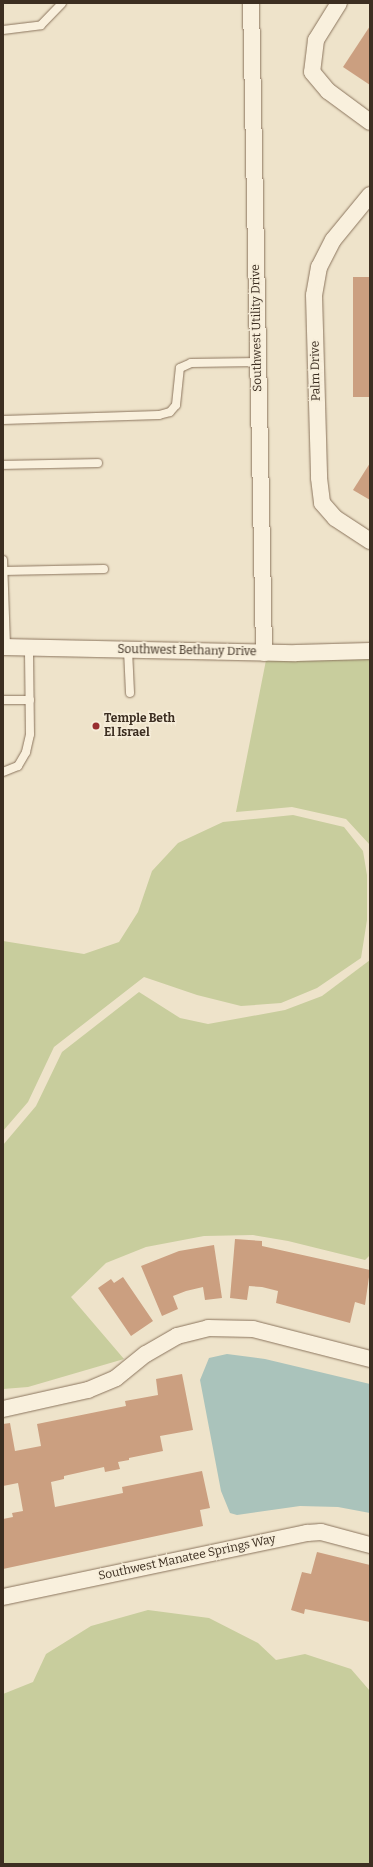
<!DOCTYPE html>
<style>
body{margin:0}
#map{position:relative;width:373px;height:1867px;overflow:hidden;background:#eee3ca;font-family:Bitter,serif}
div>[style]{position:absolute}
.green>*{inset:0;background:#c8cd9d}
.water>*{inset:0;background:#aac3bb}
.building>*{inset:0;background:#cb9f80;transform-origin:0 0}
.roads{filter:drop-shadow(0 0 1px #8b755e) drop-shadow(0 0 1px #8b755e)}
.service>*{height:8px;margin:-4px;padding:0 4px;transform-origin:4px;border-radius:4px;background:#f9f0dd}
.minor>*{height:16px;margin:-8px;padding:0 8px;transform-origin:8px;border-radius:8px;background:#f9f0dd}
.dots>*{width:11px;height:11px;translate:-50% -50%;box-sizing:border-box;border:2px solid #f6edd9;border-radius:50%}
span{translate:-50% -50%;white-space:nowrap;text-align:center;line-height:1.15;-webkit-text-stroke:3px #f6edd9;paint-order:stroke}
.street-label{font-size:12px;color:#3c2e21}
.poi-label{font-size:12px;color:#3c2e21;font-weight:700}
.left{translate:0 -50%;text-align:left}
.frame{position:absolute;inset:0;border:4px solid #3c2e21;pointer-events:none}
</style>
<div id="map">
<div class="green">
<i style="clip-path:polygon(269px 645px,370px 646px,370px 845px,346px 819px,292px 807px,236px 812px)"></i>
<i style="clip-path:polygon(293px 815px,344px 827px,363px 851px,367px 875px,367px 920px,361px 958px,317px 988px,281px 1003px,241px 1006px,197px 995px,144px 977px,54px 1047px,28px 1102px,3px 1131px,3px 941px,84px 954px,119px 942px,138px 912px,152px 871px,178px 843px,223px 822px)"></i>
<i style="clip-path:polygon(370px 960px,370px 1255px,365px 1260px,288px 1241px,253px 1235px,204px 1236px,146px 1247px,106px 1263px,71px 1297px,124px 1359px,28px 1387px,3px 1389px,3px 1145px,36px 1106px,62px 1052px,139px 992px,180px 1018px,208px 1024px,285px 1010px,322px 996px)"></i>
<i style="clip-path:polygon(148px 1610px,209px 1618px,258px 1643px,276px 1660px,305px 1654px,351px 1669px,370px 1691px,370px 1864px,3px 1864px,3px 1694px,33px 1682px,46px 1654px,91px 1626px)"></i>
</div>
<div class="water">
<i style="clip-path:polygon(227px 1354px,265px 1359px,370px 1384px,370px 1513px,338px 1507px,300px 1506px,237px 1515px,230px 1513px,221px 1491px,200px 1380px,209px 1358px)"></i>
</div>
<div class="building">
<i style="clip-path:polygon(370px 26px,370px 85px,343px 67px)"></i>
<i style="left:353px;top:277px;width:17px;height:120px"></i>
<i style="clip-path:polygon(370px 463px,370px 500px,353px 490px)"></i>
<i style="clip-path:polygon(235px 1239px,262px 1241px,262px 1246px,370px 1270px,365px 1305px,355px 1302px,350px 1323px,276px 1303px,278px 1291px,262px 1287px,249px 1286px,247px 1300px,230px 1298px)"></i>
<i style="clip-path:polygon(214px 1245px,222px 1298px,205px 1300px,203px 1287px,186px 1291px,173px 1296px,178px 1309px,162px 1316px,141px 1266px,179px 1251px)"></i>
<i style="clip-path:polygon(123px 1277px,153px 1321px,131px 1336px,98px 1288px,111px 1279px,114px 1283px)"></i>
<i style="clip-path:polygon(182px 1374px,193px 1430px,160px 1436px,163px 1451px,129px 1458px,129px 1460px,118px 1462px,120px 1469px,105px 1472px,104px 1467px,64px 1476px,64px 1479px,51px 1482px,55px 1507px,123px 1493px,122px 1487px,202px 1471px,210px 1508px,200px 1510px,203px 1526px,3px 1569px,3px 1519px,13px 1517px,12px 1513px,23px 1511px,18px 1483px,3px 1486px,3px 1424px,10px 1423px,15px 1451px,41px 1446px,37px 1424px,126px 1406px,125px 1401px,158px 1395px,156px 1379px)"></i>
<i style="clip-path:polygon(317px 1552px,370px 1565px,370px 1622px,305px 1609px,304px 1614px,291px 1610px,302px 1572px,311px 1574px)"></i>
</div>
<div class="roads">
<div class="service">
<i style="left:3px;top:30px;width:38px;rotate:-7deg"></i>
<i style="left:41px;top:25px;width:30px;rotate:-46deg"></i>
<i style="left:3px;top:420px;width:156px;rotate:-1.8deg"></i>
<i style="left:159px;top:415px;width:11px;rotate:-15deg"></i>
<i style="left:170px;top:412px;width:9px;rotate:-49deg"></i>
<i style="left:176px;top:405px;width:37px;rotate:-84deg"></i>
<i style="left:180px;top:368px;width:12px;rotate:-24deg"></i>
<i style="left:191px;top:363px;width:66px;rotate:-0.9deg"></i>
<i style="left:3px;top:465px;width:95px;rotate:-1.2deg"></i>
<i style="left:3px;top:560px;width:88px;rotate:88deg"></i>
<i style="left:3px;top:571px;width:101px;rotate:-1.1deg"></i>
<i style="left:128px;top:650px;width:43px;rotate:87.3deg"></i>
<i style="left:3px;top:700px;width:27px"></i>
<i style="left:3px;top:772px;width:16px;rotate:-22deg"></i>
<i style="left:18px;top:766px;width:16px;rotate:-60deg"></i>
<i style="left:26px;top:752px;width:18px;rotate:-77deg"></i>
<i style="left:30px;top:734px;width:86px;rotate:-90.7deg"></i>
</div>
<div class="minor">
<i style="left:251px;top:3px;width:650px;rotate:88.85deg"></i>
<i style="left:339px;top:3px;width:44px;rotate:121.9deg"></i>
<i style="left:316px;top:40px;width:32px;rotate:97deg"></i>
<i style="left:312px;top:72px;width:25px;rotate:50deg"></i>
<i style="left:328px;top:91px;width:52px;rotate:36.4deg"></i>
<i style="left:370px;top:195px;width:58px;rotate:129.4deg"></i>
<i style="left:333px;top:240px;width:30px;rotate:117deg"></i>
<i style="left:319px;top:267px;width:28px;rotate:100deg"></i>
<i style="left:314px;top:295px;width:183px;rotate:88.4deg"></i>
<i style="left:319px;top:478px;width:25px;rotate:83deg"></i>
<i style="left:322px;top:503px;width:20px;rotate:49deg"></i>
<i style="left:335px;top:518px;width:42px;rotate:33.3deg"></i>
<i style="left:3px;top:647px;width:293px;rotate:1.2deg"></i>
<i style="left:296px;top:653px;width:74px;rotate:-1.5deg"></i>
<i style="left:3px;top:1409px;width:87px;rotate:-12.6deg"></i>
<i style="left:88px;top:1390px;width:30px;rotate:-23deg"></i>
<i style="left:116px;top:1378px;width:38px;rotate:-39deg"></i>
<i style="left:146px;top:1354px;width:36px;rotate:-30deg"></i>
<i style="left:177px;top:1336px;width:32px;rotate:-14deg"></i>
<i style="left:208px;top:1328px;width:45px;rotate:1.3deg"></i>
<i style="left:253px;top:1329px;width:121px;rotate:14.4deg"></i>
<i style="left:3px;top:1597px;width:311px;rotate:-11.9deg"></i>
<i style="left:307px;top:1533px;width:14px;rotate:-4deg"></i>
<i style="left:321px;top:1532px;width:51px;rotate:14.9deg"></i>
</div>
</div>
<div class="dots">
<i style="left:96px;top:726px;background:#992f31"></i>
</div>
<div class="street-label">
<span style="left:257px;top:328px;rotate:-91deg">Southwest Utility Drive</span>
<span style="left:316px;top:371px;rotate:-91deg">Palm Drive</span>
<span style="left:187px;top:651px;rotate:1deg">Southwest Bethany Drive</span>
<span style="left:187px;top:1558px;rotate:-12deg">Southwest Manatee Springs Way</span>
</div>
<div class="poi-label">
<span class="left" style="left:104px;top:726px">Temple Beth<br>El Israel</span>
</div>
<div class="frame"></div>
</div>
